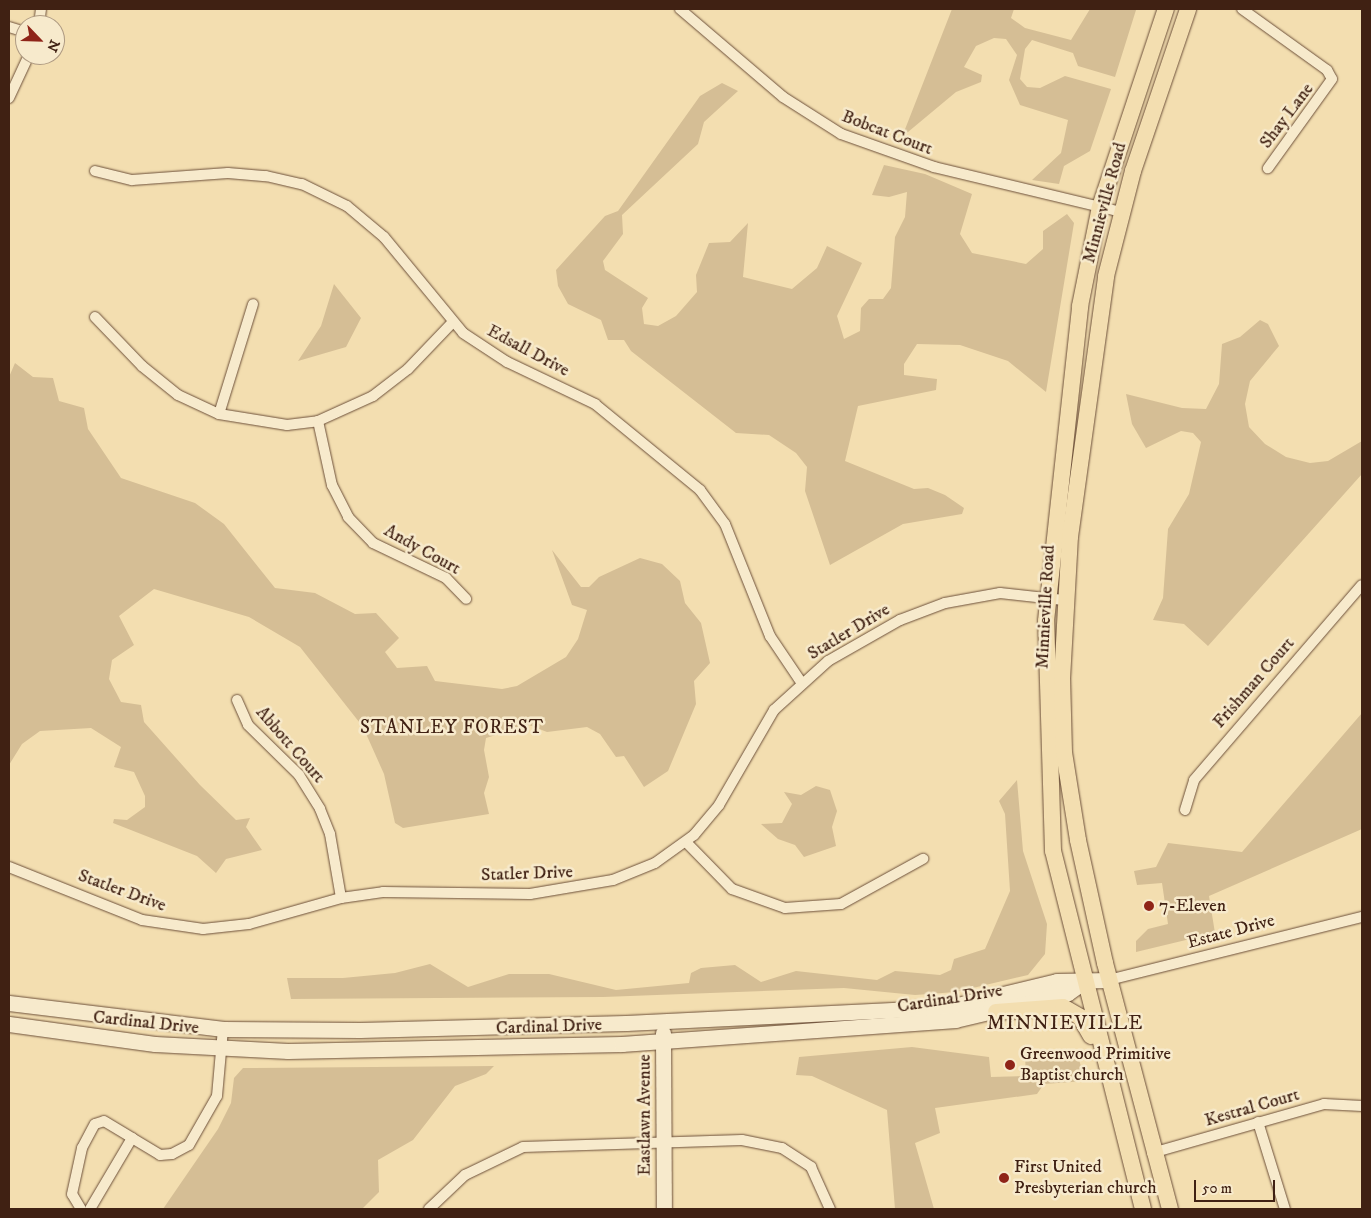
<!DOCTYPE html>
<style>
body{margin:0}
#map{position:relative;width:1371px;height:1218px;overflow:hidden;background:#f3deb0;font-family:"IM FELL DW Pica",serif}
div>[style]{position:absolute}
.green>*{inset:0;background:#d5be95}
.roads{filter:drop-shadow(0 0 1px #6d503a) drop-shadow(0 0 1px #6d503a)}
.street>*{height:10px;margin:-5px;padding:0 5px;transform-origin:5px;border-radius:5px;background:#f7eacc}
.secondary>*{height:15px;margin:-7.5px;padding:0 7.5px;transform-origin:7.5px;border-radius:7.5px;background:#f7eacc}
.primary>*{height:16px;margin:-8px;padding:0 8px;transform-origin:8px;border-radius:8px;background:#f3deb0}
.dots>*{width:14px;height:14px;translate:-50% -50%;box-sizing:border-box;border:2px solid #f7eacc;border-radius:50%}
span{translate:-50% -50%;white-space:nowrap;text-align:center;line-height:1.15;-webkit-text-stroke:5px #f7eacc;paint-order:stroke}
.street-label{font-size:18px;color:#402113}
.poi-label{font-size:18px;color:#402113}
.left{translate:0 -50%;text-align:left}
.neighbourhood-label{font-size:19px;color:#402113;letter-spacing:1px}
.quarter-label{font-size:20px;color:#402113;letter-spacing:1px}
.frame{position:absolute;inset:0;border:10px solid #402113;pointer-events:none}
.north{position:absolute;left:15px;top:15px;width:50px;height:50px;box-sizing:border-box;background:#f7eacc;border:1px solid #ae9a82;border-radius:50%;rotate:114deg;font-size:14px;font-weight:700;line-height:20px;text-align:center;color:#402113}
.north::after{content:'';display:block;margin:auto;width:18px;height:22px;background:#8f2418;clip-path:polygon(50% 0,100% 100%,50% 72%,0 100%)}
.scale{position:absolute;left:1194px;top:1180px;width:81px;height:22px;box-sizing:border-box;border:2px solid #402113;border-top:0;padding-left:6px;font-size:15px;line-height:18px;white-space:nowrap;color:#402113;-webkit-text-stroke:4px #f7eacc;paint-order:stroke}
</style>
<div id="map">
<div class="green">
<i style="clip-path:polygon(952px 9px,1014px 9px,1011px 18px,1025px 28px,1071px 40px,1090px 9px,1136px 10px,1115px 77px,1078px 66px,1073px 53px,1032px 40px,1025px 49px,1020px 79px,1027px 87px,1040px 88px,1065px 76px,1111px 89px,1090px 151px,1064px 166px,1059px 184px,1032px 180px,1061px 153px,1068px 120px,1020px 105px,1009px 80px,1017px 55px,1006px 39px,994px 38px,976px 46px,964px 67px,982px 75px,981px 82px,956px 92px,902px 137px)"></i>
<i style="clip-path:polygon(722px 83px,738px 91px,704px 122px,698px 144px,622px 215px,623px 234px,603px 261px,605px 270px,648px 298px,642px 308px,644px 324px,658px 326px,676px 316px,697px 292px,696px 275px,709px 243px,730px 242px,748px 223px,743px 277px,792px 289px,817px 268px,827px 246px,862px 263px,837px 316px,844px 339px,860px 331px,861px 308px,869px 299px,883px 299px,891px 288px,895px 237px,905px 217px,907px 192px,889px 197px,872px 195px,884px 165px,925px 174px,972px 194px,960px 234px,972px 253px,1026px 264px,1043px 249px,1043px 231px,1067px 214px,1074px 223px,1046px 392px,1008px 361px,960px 345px,917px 344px,904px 364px,904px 375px,937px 379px,936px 390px,858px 406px,845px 461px,914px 489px,928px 488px,945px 495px,964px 508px,962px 514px,903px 524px,830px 565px,805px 491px,807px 467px,796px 453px,769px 435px,736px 433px,631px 351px,624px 340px,608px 340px,601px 320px,568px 304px,558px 286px,556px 270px,605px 216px,618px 211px,700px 96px)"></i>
<i style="clip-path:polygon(334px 284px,361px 318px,346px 347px,298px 361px,321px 326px)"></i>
<i style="clip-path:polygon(1260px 320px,1268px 324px,1279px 346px,1250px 381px,1245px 404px,1249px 427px,1265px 444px,1286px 457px,1310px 463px,1328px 461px,1362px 441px,1362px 474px,1208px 646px,1184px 624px,1153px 620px,1163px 598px,1168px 529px,1189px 494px,1201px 442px,1193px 433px,1181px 431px,1146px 448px,1132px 424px,1126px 394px,1182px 408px,1206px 409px,1219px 384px,1222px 344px,1240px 337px)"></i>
<i style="clip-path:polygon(15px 363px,33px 377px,53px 378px,59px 401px,84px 408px,88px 429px,121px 478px,195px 503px,224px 524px,275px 588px,315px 593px,355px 614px,376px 613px,399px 638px,385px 652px,397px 668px,427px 666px,435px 681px,502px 689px,517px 686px,566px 657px,578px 639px,587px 610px,572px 605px,552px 550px,581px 587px,589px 587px,599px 577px,640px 558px,662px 564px,680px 581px,685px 603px,701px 623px,710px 663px,694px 681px,696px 704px,668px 771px,644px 787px,624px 756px,616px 757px,600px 734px,587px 727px,547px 732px,529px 725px,486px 738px,484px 750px,489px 777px,484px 793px,489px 814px,403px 828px,395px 823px,384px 774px,363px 727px,300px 647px,249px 617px,154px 589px,119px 616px,134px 645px,112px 660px,109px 679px,121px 702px,141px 705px,144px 722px,200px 785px,236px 820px,250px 818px,246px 827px,262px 850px,226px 859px,216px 873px,197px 856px,113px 823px,114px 819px,127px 820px,145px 807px,145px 796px,134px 772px,114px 767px,121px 747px,91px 728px,40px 731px,22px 744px,9px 765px,9px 377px)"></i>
<i style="clip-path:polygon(1362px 713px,1362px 829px,1209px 896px,1215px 933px,1136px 952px,1136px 941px,1148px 929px,1168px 924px,1162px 883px,1137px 885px,1134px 871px,1156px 867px,1168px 843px,1242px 852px)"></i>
<i style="clip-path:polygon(1017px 780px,1023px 851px,1047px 924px,1045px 954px,1028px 975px,956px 992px,915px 995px,844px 988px,603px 997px,291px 999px,287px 978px,343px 978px,395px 973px,430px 964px,468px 987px,509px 974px,549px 974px,616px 990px,689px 983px,691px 973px,701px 968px,735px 965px,761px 982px,796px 971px,877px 980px,895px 971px,940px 975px,951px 970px,954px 959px,985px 949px,1010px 891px,1005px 814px,999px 801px)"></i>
<i style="clip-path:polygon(816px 786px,830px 790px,837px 811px,832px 827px,836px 846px,804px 857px,795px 845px,778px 839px,761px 824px,782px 823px,792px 804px,784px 792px,801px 795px)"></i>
<i style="clip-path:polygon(912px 1047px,989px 1057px,991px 1077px,1026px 1076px,1025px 1056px,1078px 1056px,1085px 1081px,1044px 1084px,1037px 1094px,935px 1108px,940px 1133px,915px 1143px,934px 1209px,895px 1209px,887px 1110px,812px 1076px,796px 1075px,799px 1057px)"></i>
<i style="clip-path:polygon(494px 1066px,486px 1074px,455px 1086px,413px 1140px,378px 1160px,379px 1192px,362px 1209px,163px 1209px,218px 1129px,231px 1103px,234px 1078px,243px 1068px)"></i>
</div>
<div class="roads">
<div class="street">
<i style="left:680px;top:9px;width:135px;rotate:40.5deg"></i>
<i style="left:783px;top:97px;width:69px;rotate:32.5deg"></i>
<i style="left:841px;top:134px;width:99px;rotate:19.5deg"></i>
<i style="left:934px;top:167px;width:192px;rotate:13.5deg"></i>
<i style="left:1242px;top:9px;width:105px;rotate:35.7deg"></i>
<i style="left:1327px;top:70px;width:10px;rotate:61deg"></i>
<i style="left:1332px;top:79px;width:110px;rotate:125.7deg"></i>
<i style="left:39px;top:25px;width:16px;rotate:-83deg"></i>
<i style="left:9px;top:27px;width:17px;rotate:17deg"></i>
<i style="left:9px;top:98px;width:47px;rotate:-65.1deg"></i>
<i style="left:95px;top:171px;width:38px;rotate:14deg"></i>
<i style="left:132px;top:180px;width:96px;rotate:-4.2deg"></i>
<i style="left:228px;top:173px;width:38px;rotate:5deg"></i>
<i style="left:266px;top:176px;width:37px;rotate:13deg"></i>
<i style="left:302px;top:184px;width:50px;rotate:26.1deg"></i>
<i style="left:347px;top:206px;width:48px;rotate:40deg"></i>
<i style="left:384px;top:237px;width:124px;rotate:50.5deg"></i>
<i style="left:463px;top:333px;width:53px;rotate:33.4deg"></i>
<i style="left:507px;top:362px;width:98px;rotate:25.5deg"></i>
<i style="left:595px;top:404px;width:136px;rotate:39.3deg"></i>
<i style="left:700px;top:490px;width:42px;rotate:53.7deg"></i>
<i style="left:725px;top:524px;width:121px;rotate:68.1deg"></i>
<i style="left:770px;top:636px;width:55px;rotate:56deg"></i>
<i style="left:95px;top:317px;width:68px;rotate:46.2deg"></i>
<i style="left:142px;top:366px;width:46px;rotate:38.9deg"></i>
<i style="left:178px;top:395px;width:45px;rotate:24.9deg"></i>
<i style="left:219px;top:414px;width:69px;rotate:9.2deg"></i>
<i style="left:287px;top:425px;width:31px;rotate:-7deg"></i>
<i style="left:318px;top:421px;width:60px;rotate:-24.4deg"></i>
<i style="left:373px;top:396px;width:44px;rotate:-37.6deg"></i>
<i style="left:408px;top:369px;width:64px;rotate:-46.3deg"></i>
<i style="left:219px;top:414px;width:115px;rotate:-72.8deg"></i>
<i style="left:318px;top:421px;width:66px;rotate:77.7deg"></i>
<i style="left:332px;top:485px;width:36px;rotate:63deg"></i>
<i style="left:348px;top:517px;width:36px;rotate:46deg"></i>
<i style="left:373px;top:543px;width:81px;rotate:25.6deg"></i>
<i style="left:446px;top:578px;width:29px;rotate:46deg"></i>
<i style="left:237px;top:700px;width:27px;rotate:66deg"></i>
<i style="left:248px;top:725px;width:71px;rotate:44.4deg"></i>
<i style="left:299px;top:775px;width:40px;rotate:58deg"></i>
<i style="left:320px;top:809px;width:27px;rotate:68deg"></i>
<i style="left:330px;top:834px;width:65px;rotate:80.2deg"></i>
<i style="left:1185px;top:810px;width:31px;rotate:-73deg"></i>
<i style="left:1194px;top:780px;width:257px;rotate:-49.3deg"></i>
<i style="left:686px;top:842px;width:66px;rotate:45.6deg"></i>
<i style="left:732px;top:889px;width:56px;rotate:19.7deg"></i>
<i style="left:785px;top:908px;width:56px;rotate:-4.1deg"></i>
<i style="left:841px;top:904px;width:94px;rotate:-28.8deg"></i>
<i style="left:9px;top:867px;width:143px;rotate:21.7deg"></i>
<i style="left:142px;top:920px;width:62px;rotate:8.4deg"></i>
<i style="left:203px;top:929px;width:46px;rotate:-6.2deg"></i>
<i style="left:249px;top:924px;width:96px;rotate:-15.8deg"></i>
<i style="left:341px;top:898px;width:42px;rotate:-8.1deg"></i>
<i style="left:383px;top:892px;width:147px;rotate:0.8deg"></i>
<i style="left:530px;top:894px;width:84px;rotate:-9.6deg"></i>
<i style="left:613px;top:880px;width:45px;rotate:-22deg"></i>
<i style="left:655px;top:863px;width:48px;rotate:-35.7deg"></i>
<i style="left:694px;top:835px;width:39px;rotate:-50deg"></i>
<i style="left:719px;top:805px;width:110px;rotate:-59.9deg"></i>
<i style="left:774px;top:710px;width:73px;rotate:-42.2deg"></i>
<i style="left:828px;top:661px;width:83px;rotate:-29.7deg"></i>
<i style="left:900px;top:620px;width:48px;rotate:-20.7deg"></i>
<i style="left:945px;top:603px;width:56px;rotate:-10.3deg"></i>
<i style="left:1000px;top:593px;width:64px;rotate:6.2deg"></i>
<i style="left:1109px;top:980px;width:261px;rotate:-14deg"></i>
<i style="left:1258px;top:1122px;width:91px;rotate:72.8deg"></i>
<i style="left:132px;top:1138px;width:33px;rotate:31deg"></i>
<i style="left:160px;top:1155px;width:12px;rotate:-5deg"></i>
<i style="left:172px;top:1154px;width:19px;rotate:-28deg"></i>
<i style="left:189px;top:1145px;width:56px;rotate:-60.3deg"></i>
<i style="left:217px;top:1096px;width:67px;rotate:-84.9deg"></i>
<i style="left:1152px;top:1153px;width:179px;rotate:-15.9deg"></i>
<i style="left:1324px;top:1104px;width:38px;rotate:3deg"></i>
<i style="left:81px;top:1209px;width:17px;rotate:-121deg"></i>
<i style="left:72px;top:1194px;width:47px;rotate:-77.7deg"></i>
<i style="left:82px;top:1148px;width:27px;rotate:-62deg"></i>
<i style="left:95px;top:1124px;width:9px;rotate:-18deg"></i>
<i style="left:104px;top:1121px;width:33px;rotate:31deg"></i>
<i style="left:132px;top:1138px;width:82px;rotate:120.6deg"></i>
<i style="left:429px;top:1209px;width:50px;rotate:-43.4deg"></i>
<i style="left:465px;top:1175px;width:64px;rotate:-25.8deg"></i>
<i style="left:523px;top:1147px;width:219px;rotate:-1.8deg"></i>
<i style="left:742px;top:1140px;width:41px;rotate:11.3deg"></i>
<i style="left:782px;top:1148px;width:35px;rotate:33deg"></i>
<i style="left:811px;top:1167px;width:46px;rotate:65.7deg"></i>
</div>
<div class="secondary">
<i style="left:9px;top:1003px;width:216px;rotate:6.9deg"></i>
<i style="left:223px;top:1029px;width:137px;rotate:0.4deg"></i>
<i style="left:360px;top:1030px;width:266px;rotate:-1.5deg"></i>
<i style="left:626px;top:1023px;width:323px;rotate:-2.8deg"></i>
<i style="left:949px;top:1007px;width:111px;rotate:-13.5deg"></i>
<i style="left:1057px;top:981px;width:52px;rotate:-1.1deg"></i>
<i style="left:9px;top:1024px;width:147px;rotate:7.8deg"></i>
<i style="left:155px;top:1044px;width:133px;rotate:3deg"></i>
<i style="left:288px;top:1051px;width:334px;rotate:-1.2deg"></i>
<i style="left:622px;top:1044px;width:334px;rotate:-4.1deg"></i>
<i style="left:955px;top:1020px;width:116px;rotate:-13.4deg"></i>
<i style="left:1068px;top:993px;width:19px;rotate:-36deg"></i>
<i style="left:663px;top:1033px;width:176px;rotate:89.7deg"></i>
</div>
<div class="primary">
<i style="left:996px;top:1012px;width:67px;rotate:-4.3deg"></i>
<i style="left:1063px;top:1007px;width:20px;rotate:30deg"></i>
<i style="left:1080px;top:1017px;width:22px;rotate:60deg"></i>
<i style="left:1143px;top:1209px;width:369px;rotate:-104.1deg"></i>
<i style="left:1053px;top:851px;width:230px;rotate:-91.7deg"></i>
<i style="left:1046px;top:621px;width:317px;rotate:-83.8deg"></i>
<i style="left:1080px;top:306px;width:101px;rotate:-78.6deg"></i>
<i style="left:1100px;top:207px;width:209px;rotate:-71.6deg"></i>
<i style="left:1170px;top:1209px;width:254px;rotate:-104.8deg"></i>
<i style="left:1105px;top:963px;width:126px;rotate:-102.4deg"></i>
<i style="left:1078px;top:840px;width:88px;rotate:-99.1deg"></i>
<i style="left:1064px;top:753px;width:74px;rotate:-91.5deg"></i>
<i style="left:1062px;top:679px;width:142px;rotate:-86.8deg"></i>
<i style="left:1070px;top:537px;width:263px;rotate:-82.1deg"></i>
<i style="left:1106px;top:276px;width:108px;rotate:-75.6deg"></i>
<i style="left:1133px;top:171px;width:171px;rotate:-71.2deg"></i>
</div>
</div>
<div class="dots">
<i style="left:1149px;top:906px;background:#8f2418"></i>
<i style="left:1010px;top:1065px;background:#8f2418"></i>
<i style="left:1004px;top:1178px;background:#8f2418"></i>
</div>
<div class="street-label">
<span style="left:1287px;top:116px;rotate:-53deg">Shay Lane</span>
<span style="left:887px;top:133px;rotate:21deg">Bobcat Court</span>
<span style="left:1105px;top:203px;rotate:-75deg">Minnieville Road</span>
<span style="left:528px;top:351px;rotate:28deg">Edsall Drive</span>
<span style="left:422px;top:550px;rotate:29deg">Andy Court</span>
<span style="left:1046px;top:607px;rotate:-87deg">Minnieville Road</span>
<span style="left:849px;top:632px;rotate:-31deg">Statler Drive</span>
<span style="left:1254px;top:683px;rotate:-49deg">Frishman Court</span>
<span style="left:290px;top:745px;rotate:49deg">Abbott Court</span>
<span style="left:527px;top:874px;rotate:-2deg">Statler Drive</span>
<span style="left:122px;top:891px;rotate:20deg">Statler Drive</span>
<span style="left:1231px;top:932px;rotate:-15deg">Estate Drive</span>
<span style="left:950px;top:999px;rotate:-9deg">Cardinal Drive</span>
<span style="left:146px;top:1023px;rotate:6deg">Cardinal Drive</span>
<span style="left:549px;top:1027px;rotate:-2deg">Cardinal Drive</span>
<span style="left:1252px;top:1108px;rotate:-16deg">Kestral Court</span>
<span style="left:645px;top:1115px;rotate:-90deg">Eastlawn Avenue</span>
</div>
<div class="poi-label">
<span class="left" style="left:1159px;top:906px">7-Eleven</span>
<span class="left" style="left:1020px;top:1065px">Greenwood Primitive<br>Baptist church</span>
<span class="left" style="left:1014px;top:1178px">First United<br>Presbyterian church</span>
</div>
<div class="neighbourhood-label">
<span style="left:452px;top:728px">STANLEY FOREST</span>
</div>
<div class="quarter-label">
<span style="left:1065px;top:1023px">MINNIEVILLE</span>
</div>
<div class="frame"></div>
<div class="north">N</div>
<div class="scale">50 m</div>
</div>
